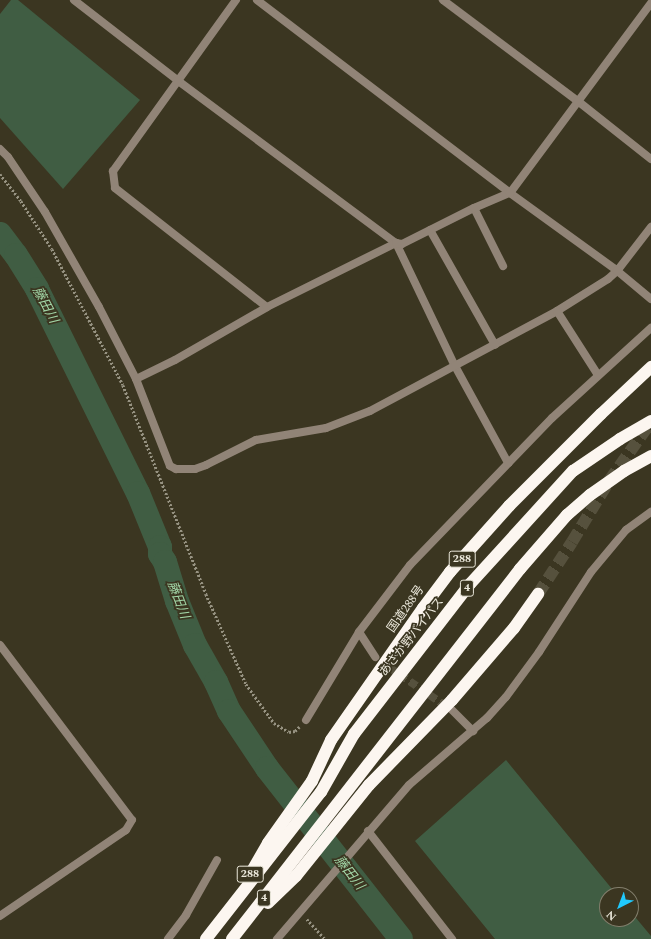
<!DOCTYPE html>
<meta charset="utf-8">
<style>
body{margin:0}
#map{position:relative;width:651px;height:939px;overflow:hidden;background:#3b3621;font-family:Spectral,"Noto Sans JP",serif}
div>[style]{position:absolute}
.water>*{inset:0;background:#405d43}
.river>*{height:24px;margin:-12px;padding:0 12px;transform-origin:12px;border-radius:12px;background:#405d43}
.street-tunnel>*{height:8px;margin-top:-4px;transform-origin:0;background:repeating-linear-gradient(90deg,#56513d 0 8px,transparent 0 12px)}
.highway-tunnel>*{height:12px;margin-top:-6px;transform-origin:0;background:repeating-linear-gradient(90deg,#56513d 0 12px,transparent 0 18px)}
.path>*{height:2.5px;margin-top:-1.25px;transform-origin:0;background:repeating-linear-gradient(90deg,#979382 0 2px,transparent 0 4px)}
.street>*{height:8px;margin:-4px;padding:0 4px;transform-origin:4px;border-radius:4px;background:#918477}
.highway>*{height:12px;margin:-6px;padding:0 6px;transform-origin:6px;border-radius:6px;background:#fcf6f0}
span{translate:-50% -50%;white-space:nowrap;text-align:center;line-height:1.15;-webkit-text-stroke:3.5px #3b3621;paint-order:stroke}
.shield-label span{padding:1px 3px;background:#3b3621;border:1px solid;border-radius:3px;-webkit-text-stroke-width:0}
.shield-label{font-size:11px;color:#ece9dc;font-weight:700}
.street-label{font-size:12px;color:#ece9dc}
.water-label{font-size:13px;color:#a2d6a7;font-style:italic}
.north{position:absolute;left:599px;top:887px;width:40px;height:40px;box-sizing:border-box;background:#3b3621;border:1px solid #827e6c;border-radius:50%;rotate:222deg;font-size:11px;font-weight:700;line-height:16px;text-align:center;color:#ece9dc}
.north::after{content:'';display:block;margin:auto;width:14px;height:18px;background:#20c9fd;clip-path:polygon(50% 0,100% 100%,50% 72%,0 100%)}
</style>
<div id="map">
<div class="water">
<i style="clip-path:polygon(11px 0,18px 0,140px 100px,63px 189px,0 118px,0 14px)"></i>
<i style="clip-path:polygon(506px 760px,617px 895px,607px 895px,607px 919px,631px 919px,631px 912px,651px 936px,651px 939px,495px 939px,415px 841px)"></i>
</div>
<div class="river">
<i style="left:0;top:234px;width:26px;rotate:53deg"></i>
<i style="left:16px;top:255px;width:40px;rotate:58deg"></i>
<i style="left:37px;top:289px;width:228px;rotate:63.7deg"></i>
<i style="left:138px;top:493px;width:58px;rotate:67.8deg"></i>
<i style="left:160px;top:547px;width:7px;rotate:90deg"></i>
<i style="left:160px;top:554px;width:9px;rotate:58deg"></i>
<i style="left:165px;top:562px;width:41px;rotate:72.9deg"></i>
<i style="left:177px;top:601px;width:48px;rotate:67.8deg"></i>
<i style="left:195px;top:645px;width:43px;rotate:60.4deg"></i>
<i style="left:216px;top:682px;width:32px;rotate:66deg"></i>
<i style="left:229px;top:711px;width:69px;rotate:56.3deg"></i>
<i style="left:267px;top:768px;width:217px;rotate:51.9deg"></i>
</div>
<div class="street-tunnel">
<i style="left:380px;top:661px;width:85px;rotate:34.4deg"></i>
</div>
<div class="highway-tunnel">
<i style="left:538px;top:594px;width:62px;rotate:-56.8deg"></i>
<i style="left:572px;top:542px;width:71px;rotate:-58.8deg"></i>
<i style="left:609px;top:481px;width:72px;rotate:-54.6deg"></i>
</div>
<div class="path">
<i style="left:0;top:174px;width:34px;rotate:52deg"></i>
<i style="left:21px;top:201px;width:57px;rotate:57.1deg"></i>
<i style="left:52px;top:249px;width:153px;rotate:62.4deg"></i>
<i style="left:123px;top:385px;width:225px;rotate:68.3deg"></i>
<i style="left:206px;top:594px;width:98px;rotate:66deg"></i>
<i style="left:246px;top:684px;width:48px;rotate:54.3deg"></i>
<i style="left:274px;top:723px;width:17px;rotate:31deg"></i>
<i style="left:289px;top:732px;width:6px;rotate:-9deg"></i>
<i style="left:295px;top:731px;width:6px;rotate:-45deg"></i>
<i style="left:307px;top:919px;width:27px;rotate:48deg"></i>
</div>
<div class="street">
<i style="left:74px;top:0;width:130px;rotate:37.8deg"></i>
<i style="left:177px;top:80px;width:273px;rotate:36.7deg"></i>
<i style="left:396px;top:243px;width:136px;rotate:64.4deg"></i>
<i style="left:455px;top:366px;width:111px;rotate:61.3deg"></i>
<i style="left:236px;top:0;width:211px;rotate:125.7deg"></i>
<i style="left:113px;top:171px;width:17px;rotate:83deg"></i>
<i style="left:115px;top:188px;width:193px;rotate:38.1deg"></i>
<i style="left:257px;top:0;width:318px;rotate:37.3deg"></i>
<i style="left:510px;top:193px;width:130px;rotate:35.9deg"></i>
<i style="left:615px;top:269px;width:47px;rotate:39.8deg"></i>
<i style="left:443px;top:0;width:170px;rotate:36.9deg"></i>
<i style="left:579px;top:102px;width:92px;rotate:38.4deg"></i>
<i style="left:0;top:149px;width:11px;rotate:45deg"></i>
<i style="left:8px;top:157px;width:66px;rotate:56.1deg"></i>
<i style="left:45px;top:212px;width:109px;rotate:60.4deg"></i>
<i style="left:99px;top:307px;width:81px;rotate:62.8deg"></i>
<i style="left:136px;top:379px;width:93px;rotate:68.7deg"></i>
<i style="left:170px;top:466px;width:7px;rotate:27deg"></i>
<i style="left:176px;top:469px;width:19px"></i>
<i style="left:195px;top:469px;width:12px;rotate:-20deg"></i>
<i style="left:206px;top:465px;width:56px;rotate:-26.6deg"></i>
<i style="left:256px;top:440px;width:71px;rotate:-9.7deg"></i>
<i style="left:326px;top:428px;width:47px;rotate:-21.1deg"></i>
<i style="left:370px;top:411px;width:212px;rotate:-28.1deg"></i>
<i style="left:557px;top:311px;width:60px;rotate:-32.1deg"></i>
<i style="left:608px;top:279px;width:12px;rotate:-42deg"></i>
<i style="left:617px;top:271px;width:56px;rotate:-52.3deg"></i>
<i style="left:474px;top:208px;width:65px;rotate:63.4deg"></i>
<i style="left:430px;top:230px;width:132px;rotate:60.5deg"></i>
<i style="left:557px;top:311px;width:76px;rotate:57.4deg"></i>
<i style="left:136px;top:379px;width:43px;rotate:-26deg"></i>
<i style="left:175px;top:360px;width:106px;rotate:-29.9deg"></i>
<i style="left:267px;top:307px;width:144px;rotate:-26.4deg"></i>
<i style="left:396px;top:243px;width:6px;rotate:9deg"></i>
<i style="left:402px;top:244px;width:80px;rotate:-26.6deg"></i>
<i style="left:474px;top:208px;width:39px;rotate:-23deg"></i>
<i style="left:510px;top:193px;width:237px;rotate:-53.4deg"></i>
<i style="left:359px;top:632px;width:30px;rotate:57deg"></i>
<i style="left:0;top:645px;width:219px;rotate:53deg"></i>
<i style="left:132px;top:820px;width:12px;rotate:121deg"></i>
<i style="left:126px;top:830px;width:153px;rotate:145.7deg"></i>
<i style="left:452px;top:710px;width:30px;rotate:45deg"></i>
<i style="left:306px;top:720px;width:103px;rotate:-58.9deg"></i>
<i style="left:359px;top:632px;width:84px;rotate:-52.7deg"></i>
<i style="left:410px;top:565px;width:204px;rotate:-46deg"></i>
<i style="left:552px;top:418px;width:134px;rotate:-42.3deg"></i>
<i style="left:368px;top:831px;width:137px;rotate:52.1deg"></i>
<i style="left:168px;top:939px;width:30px;rotate:-53deg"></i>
<i style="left:186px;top:915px;width:63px;rotate:-60.6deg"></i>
<i style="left:277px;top:939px;width:203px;rotate:-49.4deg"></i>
<i style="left:409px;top:785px;width:103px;rotate:-40.7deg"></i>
<i style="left:487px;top:718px;width:28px;rotate:-48deg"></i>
<i style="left:506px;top:697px;width:56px;rotate:-53.7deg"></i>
<i style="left:539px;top:652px;width:95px;rotate:-57deg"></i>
<i style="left:591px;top:572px;width:55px;rotate:-50.2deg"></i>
<i style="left:626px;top:530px;width:31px;rotate:-36deg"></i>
</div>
<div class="highway">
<i style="left:252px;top:871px;width:32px;rotate:-60deg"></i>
<i style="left:268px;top:843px;width:76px;rotate:-54.6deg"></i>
<i style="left:312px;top:781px;width:45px;rotate:-65.1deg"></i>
<i style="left:331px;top:740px;width:161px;rotate:-55.1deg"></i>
<i style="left:423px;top:608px;width:45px;rotate:-53.1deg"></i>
<i style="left:450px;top:572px;width:89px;rotate:-48.2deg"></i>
<i style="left:509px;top:506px;width:130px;rotate:-45deg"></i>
<i style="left:601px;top:414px;width:69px;rotate:-43.2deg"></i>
<i style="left:268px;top:903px;width:39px;rotate:-44deg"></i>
<i style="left:296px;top:876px;width:117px;rotate:-51.3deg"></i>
<i style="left:369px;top:785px;width:119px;rotate:-45.7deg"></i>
<i style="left:452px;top:700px;width:95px;rotate:-49.3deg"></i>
<i style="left:514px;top:628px;width:42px;rotate:-54.8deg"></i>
<i style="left:206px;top:939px;width:187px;rotate:-52deg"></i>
<i style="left:321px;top:792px;width:67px;rotate:-60.4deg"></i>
<i style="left:354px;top:734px;width:190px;rotate:-52.3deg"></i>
<i style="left:470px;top:584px;width:153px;rotate:-47.7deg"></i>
<i style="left:573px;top:471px;width:57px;rotate:-34.2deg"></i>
<i style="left:620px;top:439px;width:36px;rotate:-30deg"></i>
<i style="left:232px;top:939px;width:469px;rotate:-52.1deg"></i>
<i style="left:520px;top:569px;width:72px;rotate:-49deg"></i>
<i style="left:567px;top:515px;width:30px;rotate:-41deg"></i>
<i style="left:590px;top:495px;width:42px;rotate:-35.2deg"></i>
<i style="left:624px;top:471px;width:31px;rotate:-29deg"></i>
</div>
<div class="shield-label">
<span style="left:462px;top:559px">288</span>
<span style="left:467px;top:588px">4</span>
<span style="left:250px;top:874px">288</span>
<span style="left:264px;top:898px">4</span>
</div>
<div class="street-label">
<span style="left:406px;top:609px;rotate:-55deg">国道288号</span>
<span style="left:412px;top:637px;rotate:-52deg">あさか野バイパス</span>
</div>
<div class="water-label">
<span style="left:45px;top:305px;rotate:62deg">藤田川</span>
<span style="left:178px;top:600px;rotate:69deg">藤田川</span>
<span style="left:349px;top:873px;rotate:52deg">藤田川</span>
</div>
<div class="north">N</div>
</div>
